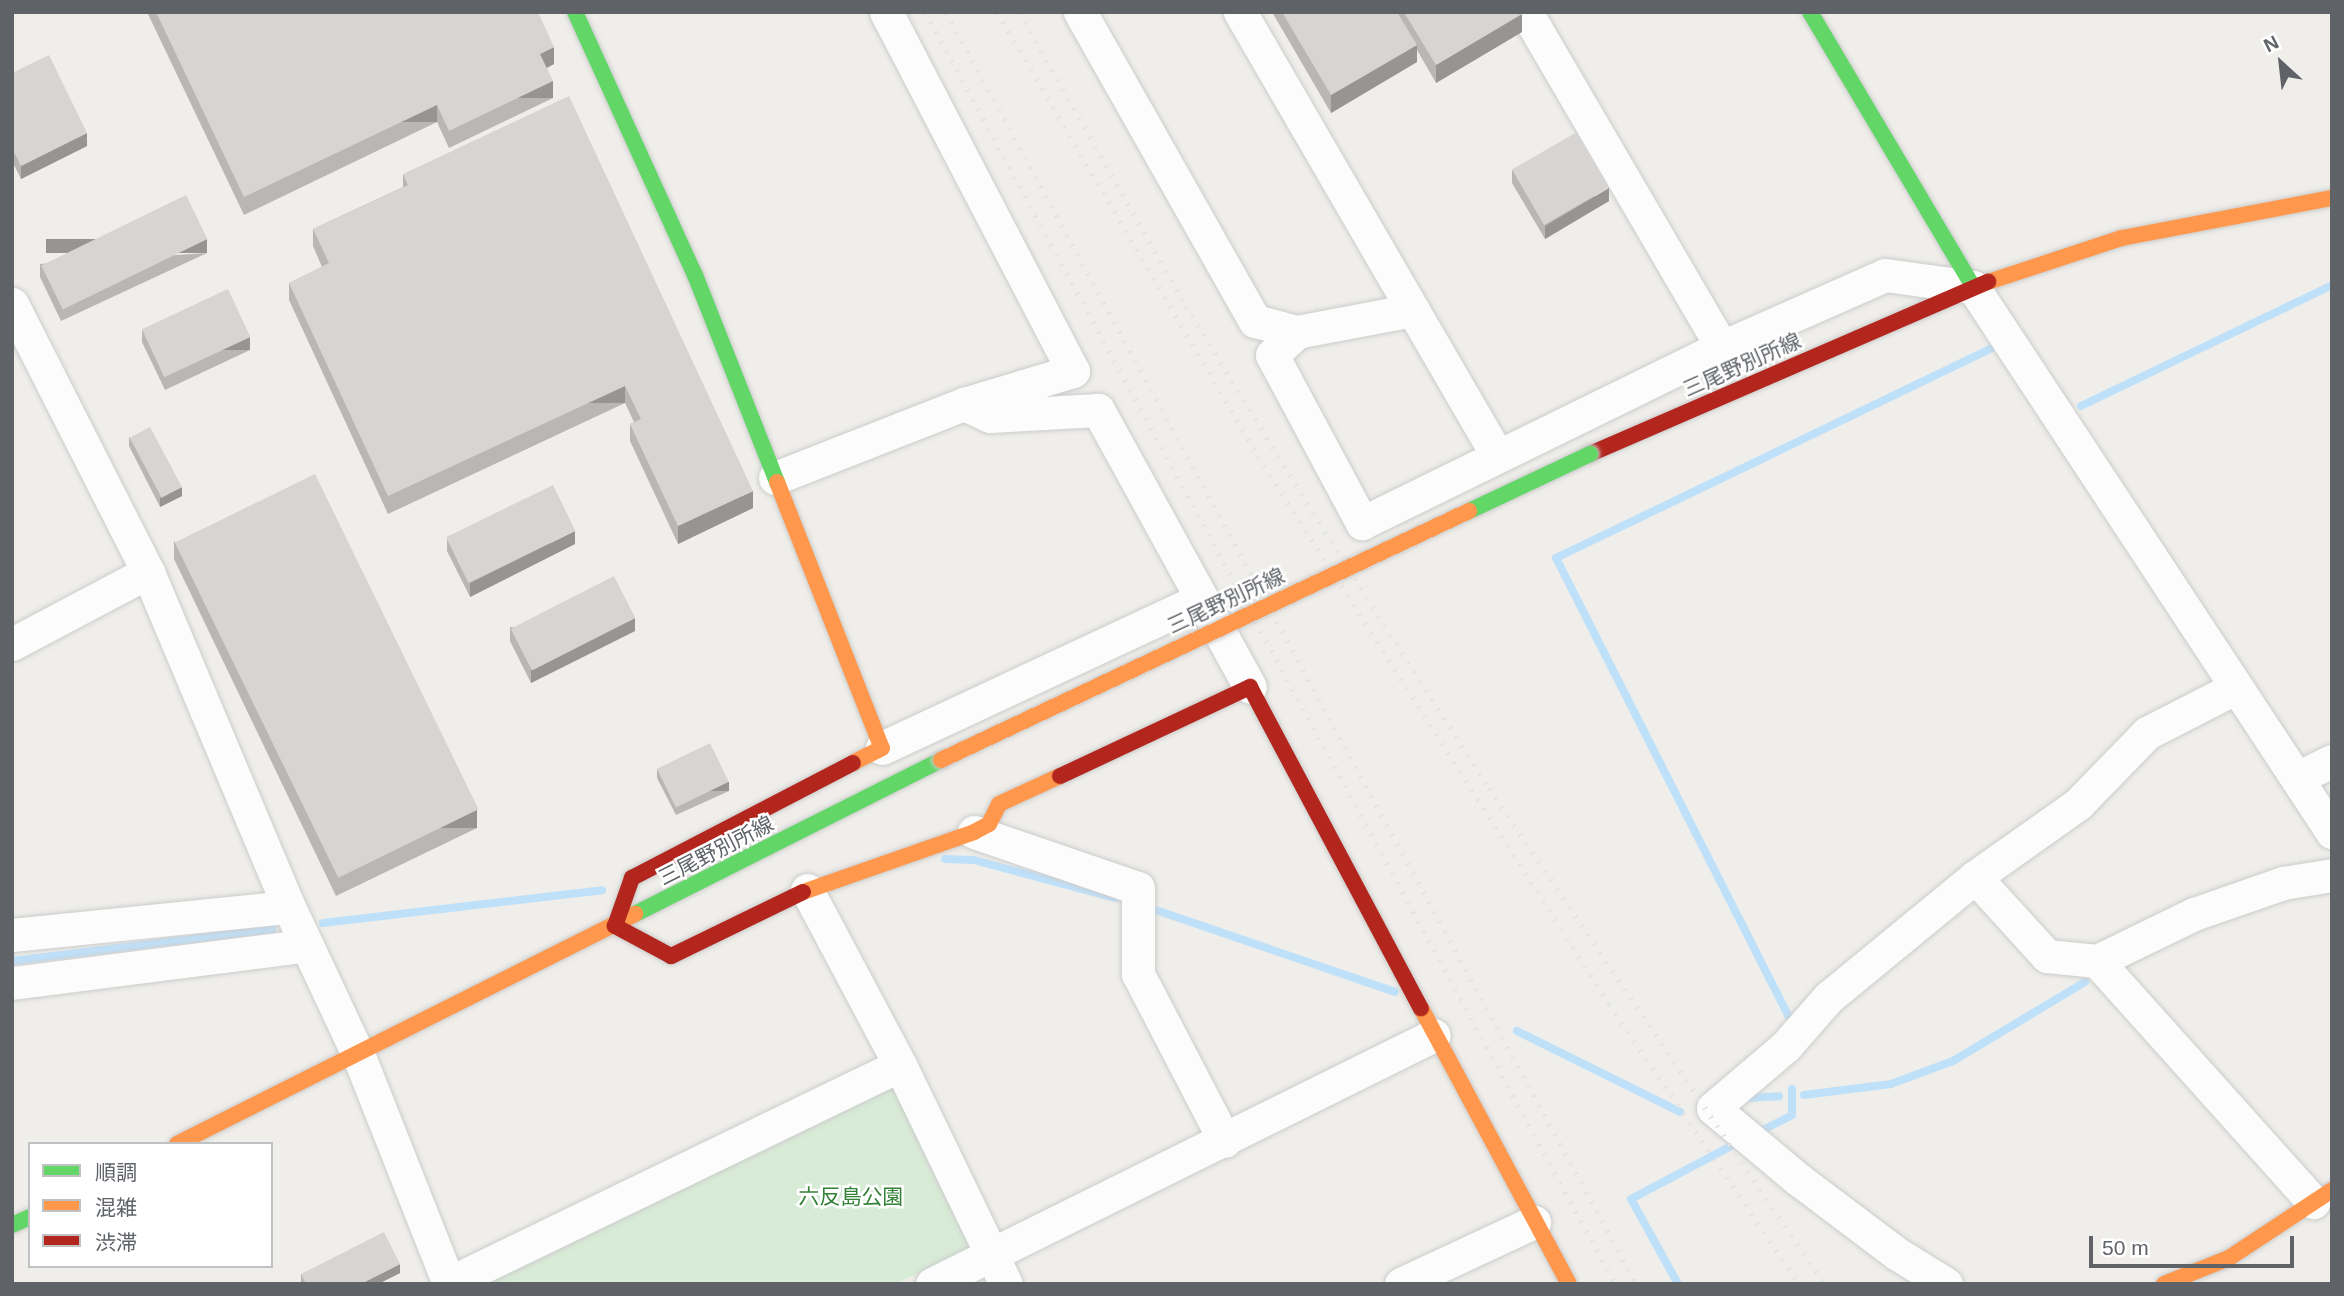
<!DOCTYPE html>
<meta charset="utf-8">
<style>
body{margin:0}
#map{position:relative;width:2344px;height:1296px;overflow:hidden;background:#efeeea;font-family:Arial,"Noto Sans JP",sans-serif}
div>[style]{position:absolute}
.green>*{inset:0;background:#d8ebd6}
.stream>*{height:8px;margin:-4px;padding:0 4px;transform-origin:4px;border-radius:4px;background:#bfe0f9}
.roads{filter:drop-shadow(0 0 2px #cbcccc) drop-shadow(0 0 2px #cbcccc)}
.street>*{height:33px;margin:-16.5px;padding:0 16.5px;transform-origin:16.5px;border-radius:16.5px;background:#fdfcfc}
.fast>*{height:16px;margin:-8px;padding:0 8px;transform-origin:8px;border-radius:8px;background:#63d668}
.slow>*{height:16px;margin:-8px;padding:0 8px;transform-origin:8px;border-radius:8px;background:#ff974d}
.jam>*{height:16px;margin:-8px;padding:0 8px;transform-origin:8px;border-radius:8px;background:#b3261e}
.rail>*{height:5px;margin-top:-2.5px;transform-origin:0;background:repeating-linear-gradient(90deg,#e4e4e4 0 2px,transparent 0 11px)}
.bridges{filter:drop-shadow(0 0 2px #cacacb) drop-shadow(0 0 2px #cacacb)}
.fast-bridge>*{height:16px;margin:-8px;padding:0 8px;transform-origin:8px;border-radius:8px;background:#63d668}
.slow-bridge>*{height:16px;margin:-8px;padding:0 8px;transform-origin:8px;border-radius:8px;background:#ff974d}
.wall>*{inset:0;background:#b8b7b5}
.shaded-wall>*{inset:0;background:#969594;transform-origin:0 0}
.building>*{inset:0;background:#d6d5d3;transform-origin:0 0}
span{translate:-50% -50%;white-space:nowrap;text-align:center;line-height:1.15;-webkit-text-stroke:5px #fff;paint-order:stroke}
.street-label{font-size:21px;color:#5f6368}
.park-label{font-size:21px;color:#348238}
.frame{position:absolute;inset:0;border:14px solid #5f6368;pointer-events:none}
.legend{position:absolute;left:28px;top:1142px;width:245px;height:126px;box-sizing:border-box;background:#fff;border:2px solid #bfc1c3;margin:0;padding:9px 12px;list-style:none;font-size:21px;color:#5f6368}
.legend li{display:flex;align-items:center;gap:14px;height:35px}
.legend b{width:35px;border:2px solid #bfc1c3}
.north{position:absolute;left:2246px;top:28px;width:70px;height:70px;-webkit-text-stroke:5px #fff;paint-order:stroke;rotate:333deg;font-size:19px;font-weight:700;line-height:28px;text-align:center;color:#5f6368}
.north::after{content:'';display:block;margin:auto;width:24px;height:32px;background:#5f6368;clip-path:polygon(50% 0,100% 100%,50% 72%,0 100%)}
.scale{position:absolute;left:2089px;top:1236px;width:205px;height:32px;box-sizing:border-box;border:4px solid #5f6368;border-top:0;padding-left:9px;font-size:21px;line-height:24px;white-space:nowrap;color:#5f6368;-webkit-text-stroke:5px #fff;paint-order:stroke}
</style>
<div id="map">
<div class="green">
<i style="clip-path:polygon(891px 1080px,975px 1247px,895px 1284px,467px 1284px)"></i>
</div>
<div class="stream">
<i style="left:2081px;top:406px;width:279px;rotate:-25.7deg"></i>
<i style="left:945px;top:859px;width:29px;rotate:2deg"></i>
<i style="left:974px;top:860px;width:147px;rotate:15deg"></i>
<i style="left:1147px;top:907px;width:262px;rotate:18.9deg"></i>
<i style="left:323px;top:923px;width:281px;rotate:-6.7deg"></i>
<i style="left:12px;top:961px;width:262px;rotate:-7deg"></i>
<i style="left:1789px;top:1017px;width:515px;rotate:-116.91deg"></i>
<i style="left:1556px;top:558px;width:482px;rotate:-25.7deg"></i>
<i style="left:1517px;top:1031px;width:182px;rotate:26.4deg"></i>
<i style="left:1804px;top:1095px;width:88px;rotate:-7.2deg"></i>
<i style="left:1891px;top:1084px;width:66px;rotate:-20.4deg"></i>
<i style="left:1953px;top:1061px;width:154px;rotate:-30.9deg"></i>
<i style="left:1745px;top:1098px;width:34px;rotate:-3deg"></i>
<i style="left:1759px;top:1132px;width:37px;rotate:-27deg"></i>
<i style="left:1792px;top:1115px;width:26px;rotate:-90deg"></i>
<i style="left:1678px;top:1284px;width:97px;rotate:-118.9deg"></i>
<i style="left:1631px;top:1199px;width:113px;rotate:-27.9deg"></i>
</div>
<div class="roads">
<div class="street">
<i style="left:1080px;top:12px;width:355px;rotate:60.5deg"></i>
<i style="left:1255px;top:321px;width:43px;rotate:14.7deg"></i>
<i style="left:1240px;top:12px;width:512px;rotate:59.88deg"></i>
<i style="left:1526px;top:12px;width:388px;rotate:59.7deg"></i>
<i style="left:12px;top:304px;width:301px;rotate:63.1deg"></i>
<i style="left:148px;top:572px;width:363px;rotate:67.2deg"></i>
<i style="left:289px;top:907px;width:162px;rotate:64.9deg"></i>
<i style="left:358px;top:1054px;width:247px;rotate:68.4deg"></i>
<i style="left:1413px;top:310px;width:118px;rotate:169.3deg"></i>
<i style="left:1297px;top:332px;width:34px;rotate:137deg"></i>
<i style="left:1272px;top:355px;width:191px;rotate:61.8deg"></i>
<i style="left:1362px;top:523px;width:401px;rotate:-26.1deg"></i>
<i style="left:1722px;top:347px;width:178px;rotate:-23.8deg"></i>
<i style="left:1885px;top:275px;width:89px;rotate:7.8deg"></i>
<i style="left:1973px;top:287px;width:653px;rotate:56.63deg"></i>
<i style="left:775px;top:478px;width:203px;rotate:-21.4deg"></i>
<i style="left:964px;top:404px;width:114px;rotate:-16.8deg"></i>
<i style="left:1073px;top:371px;width:405px;rotate:-117.5deg"></i>
<i style="left:1206px;top:607px;width:91px;rotate:61.2deg"></i>
<i style="left:12px;top:644px;width:154px;rotate:-27.9deg"></i>
<i style="left:882px;top:748px;width:353px;rotate:-25deg"></i>
<i style="left:1202px;top:599px;width:216px;rotate:-118.8deg"></i>
<i style="left:1098px;top:410px;width:108px;rotate:176.8deg"></i>
<i style="left:990px;top:416px;width:29px;rotate:-155deg"></i>
<i style="left:2297px;top:778px;width:39px;rotate:-26deg"></i>
<i style="left:974px;top:832px;width:173px;rotate:18.9deg"></i>
<i style="left:1138px;top:888px;width:86px;rotate:90deg"></i>
<i style="left:1138px;top:974px;width:188px;rotate:62.5deg"></i>
<i style="left:1975px;top:877px;width:107px;rotate:47.7deg"></i>
<i style="left:2047px;top:956px;width:50px;rotate:5.7deg"></i>
<i style="left:2097px;top:961px;width:324px;rotate:48.1deg"></i>
<i style="left:807px;top:890px;width:198px;rotate:62deg"></i>
<i style="left:900px;top:1065px;width:243px;rotate:64.2deg"></i>
<i style="left:12px;top:935px;width:278px;rotate:-5.8deg"></i>
<i style="left:2097px;top:961px;width:108px;rotate:-25.9deg"></i>
<i style="left:2194px;top:914px;width:94px;rotate:-19.2deg"></i>
<i style="left:2283px;top:883px;width:50px;rotate:-9.3deg"></i>
<i style="left:12px;top:983px;width:297px;rotate:-7.3deg"></i>
<i style="left:447px;top:1284px;width:503px;rotate:-25.8deg"></i>
<i style="left:932px;top:1284px;width:560px;rotate:-26.38deg"></i>
<i style="left:1401px;top:1284px;width:147px;rotate:-25deg"></i>
<i style="left:1946px;top:1284px;width:59px;rotate:-148.2deg"></i>
<i style="left:1896px;top:1253px;width:121px;rotate:-143deg"></i>
<i style="left:1799px;top:1180px;width:112px;rotate:-140.1deg"></i>
<i style="left:1713px;top:1108px;width:94px;rotate:-40.3deg"></i>
<i style="left:1785px;top:1047px;width:67px;rotate:-48.7deg"></i>
<i style="left:1829px;top:997px;width:189px;rotate:-39.4deg"></i>
<i style="left:1975px;top:877px;width:126px;rotate:-35.3deg"></i>
<i style="left:2078px;top:804px;width:99px;rotate:-45.8deg"></i>
<i style="left:2147px;top:733px;width:97px;rotate:-27.1deg"></i>
</div>
<div class="fast">
<i style="left:575px;top:12px;width:289px;rotate:65.5deg"></i>
<i style="left:695px;top:275px;width:223px;rotate:68.4deg"></i>
<i style="left:1810px;top:12px;width:320px;rotate:59.3deg"></i>
<i style="left:635px;top:914px;width:343px;rotate:-26.7deg"></i>
<i style="left:12px;top:1225px;width:20px;rotate:-24deg"></i>
</div>
<div class="slow">
<i style="left:1988px;top:282px;width:141px;rotate:-18.2deg"></i>
<i style="left:2122px;top:238px;width:214px;rotate:-10.8deg"></i>
<i style="left:777px;top:482px;width:286px;rotate:68.5deg"></i>
<i style="left:882px;top:748px;width:33px;rotate:153deg"></i>
<i style="left:803px;top:892px;width:181px;rotate:-19.3deg"></i>
<i style="left:974px;top:832px;width:17px;rotate:-28deg"></i>
<i style="left:989px;top:824px;width:22px;rotate:-63deg"></i>
<i style="left:999px;top:804px;width:67px;rotate:-24.7deg"></i>
<i style="left:1421px;top:1008px;width:313px;rotate:61.8deg"></i>
<i style="left:177px;top:1144px;width:513px;rotate:-26.67deg"></i>
<i style="left:2164px;top:1284px;width:70px;rotate:-21.8deg"></i>
<i style="left:2229px;top:1258px;width:123px;rotate:-33.4deg"></i>
</div>
<div class="jam">
<i style="left:1590px;top:454px;width:434px;rotate:-23.4deg"></i>
<i style="left:1060px;top:776px;width:210px;rotate:-25.1deg"></i>
<i style="left:1250px;top:687px;width:364px;rotate:62deg"></i>
<i style="left:803px;top:892px;width:147px;rotate:154.1deg"></i>
<i style="left:671px;top:956px;width:64px;rotate:-151.8deg"></i>
<i style="left:615px;top:926px;width:51px;rotate:-70.5deg"></i>
<i style="left:632px;top:878px;width:249px;rotate:-27.5deg"></i>
</div>
</div>
<div class="rail">
<i style="left:925px;top:12px;width:1447px;rotate:61.52deg"></i>
<i style="left:946px;top:12px;width:1447px;rotate:61.52deg"></i>
<i style="left:997px;top:12px;width:515px;rotate:59.55deg"></i>
<i style="left:1258px;top:456px;width:651px;rotate:57.36deg"></i>
<i style="left:1609px;top:1004px;width:338px;rotate:55.8deg"></i>
<i style="left:1019px;top:12px;width:338px;rotate:60.4deg"></i>
<i style="left:1186px;top:306px;width:265px;rotate:58.4deg"></i>
<i style="left:1325px;top:532px;width:304px;rotate:57.4deg"></i>
<i style="left:1489px;top:788px;width:599px;rotate:55.96deg"></i>
</div>
<div class="bridges">
<div class="fast-bridge">
<i style="left:1469px;top:511px;width:134px;rotate:-25.2deg"></i>
</div>
<div class="slow-bridge">
<i style="left:941px;top:760px;width:584px;rotate:-25.25deg"></i>
</div>
</div>
<div class="wall">
<i style="clip-path:polygon(147px 12px,538px 12px,554px 64px,547px 68px,553px 98px,449px 148px,437px 122px,244px 215px)"></i>
<i style="clip-path:polygon(1272px 12px,1521px 12px,1522px 32px,1436px 83px,1417px 50px,1417px 62px,1331px 113px)"></i>
<i style="clip-path:polygon(12px 73px,87px 146px,21px 179px,12px 161px)"></i>
<i style="clip-path:polygon(1512px 170px,1609px 201px,1545px 239px,1512px 183px)"></i>
<i style="clip-path:polygon(403px 174px,753px 508px,678px 544px,630px 441px,630px 424px,634px 422px,625px 403px,388px 514px,289px 300px,289px 283px,322px 267px,313px 246px,313px 229px,403px 187px)"></i>
<i style="clip-path:polygon(207px 253px,61px 321px,40px 277px,40px 264px)"></i>
<i style="clip-path:polygon(142px 329px,250px 350px,165px 390px,142px 342px)"></i>
<i style="clip-path:polygon(129px 437px,182px 496px,160px 507px,129px 446px)"></i>
<i style="clip-path:polygon(447px 538px,575px 544px,470px 597px,447px 551px)"></i>
<i style="clip-path:polygon(174px 541px,477px 828px,336px 896px,174px 559px)"></i>
<i style="clip-path:polygon(510px 627px,635px 631px,531px 683px,510px 641px)"></i>
<i style="clip-path:polygon(657px 769px,729px 791px,676px 815px,657px 778px)"></i>
<i style="clip-path:polygon(400px 1273px,378px 1284px,301px 1284px,301px 1274px)"></i>
</div>
<div class="shaded-wall">
<i style="clip-path:polygon(1522px 14px,1522px 32px,1436px 83px,1436px 65px)"></i>
<i style="clip-path:polygon(1417px 45px,1417px 62px,1331px 113px,1331px 95px)"></i>
<i style="clip-path:polygon(554px 47px,554px 64px,540px 71px,540px 54px)"></i>
<i style="left:553px;top:81px;width:17px;height:115px;rotate:90deg"></i>
<i style="left:437px;top:105px;width:17px;height:214px;rotate:90deg"></i>
<i style="clip-path:polygon(87px 133px,87px 146px,21px 179px,21px 166px)"></i>
<i style="clip-path:polygon(1609px 188px,1609px 201px,1545px 239px,1545px 226px)"></i>
<i style="left:207px;top:239px;width:14px;height:161px;rotate:90deg"></i>
<i style="left:250px;top:337px;width:13px;height:94px;rotate:90deg"></i>
<i style="left:625px;top:386px;width:17px;height:261px;rotate:90deg"></i>
<i style="clip-path:polygon(182px 487px,182px 496px,160px 507px,160px 498px)"></i>
<i style="clip-path:polygon(753px 491px,753px 508px,678px 544px,678px 526px)"></i>
<i style="clip-path:polygon(575px 531px,575px 544px,470px 597px,470px 583px)"></i>
<i style="clip-path:polygon(635px 618px,635px 631px,531px 683px,531px 669px)"></i>
<i style="left:729px;top:782px;width:9px;height:58px;rotate:90deg"></i>
<i style="left:477px;top:810px;width:18px;height:157px;rotate:90deg"></i>
<i style="clip-path:polygon(400px 1264px,400px 1273px,378px 1284px,361px 1284px)"></i>
</div>
<div class="building">
<i style="clip-path:polygon(156px 12px,538px 12px,554px 47px,540px 54px,553px 81px,449px 131px,437px 105px,244px 197px)"></i>
<i style="clip-path:polygon(1282px 12px,1397px 12px,1417px 45px,1331px 95px)"></i>
<i style="clip-path:polygon(1404px 12px,1521px 12px,1522px 14px,1436px 65px)"></i>
<i style="clip-path:polygon(49px 55px,87px 133px,21px 166px,12px 148px,12px 73px)"></i>
<i style="clip-path:polygon(569px 96px,753px 491px,678px 526px,630px 424px,641px 419px,625px 386px,388px 496px,289px 283px,329px 263px,313px 229px,408px 185px,403px 174px)"></i>
<i style="left:1577px;top:132px;width:64px;height:75px;rotate:60deg"></i>
<i style="left:186px;top:195px;width:49px;height:161px;rotate:64deg"></i>
<i style="left:228px;top:289px;width:53px;height:95px;rotate:65deg"></i>
<i style="left:150px;top:427px;width:68px;height:23px;rotate:62deg"></i>
<i style="left:315px;top:474px;width:373px;height:156px;rotate:64deg"></i>
<i style="left:553px;top:485px;width:51px;height:119px;rotate:64deg"></i>
<i style="left:614px;top:576px;width:47px;height:116px;rotate:63deg"></i>
<i style="left:710px;top:743px;width:43px;height:59px;rotate:64deg"></i>
<i style="clip-path:polygon(384px 1232px,400px 1264px,361px 1284px,306px 1284px,301px 1274px)"></i>
</div>
<div class="street-label">
<span style="left:1742px;top:365px;rotate:-24deg">三尾野別所線</span>
<span style="left:1226px;top:601px;rotate:-25deg">三尾野別所線</span>
<span style="left:716px;top:851px;rotate:-27deg">三尾野別所線</span>
</div>
<div class="park-label">
<span style="left:851px;top:1197px">六反島公園</span>
</div>
<div class="frame"></div>
<ul class="legend">
<li><b style="height:9px;background:#63d668"></b>順調</li>
<li><b style="height:9px;background:#ff974d"></b>混雑</li>
<li><b style="height:9px;background:#b3261e"></b>渋滞</li>
</ul>
<div class="north">N</div>
<div class="scale">50 m</div>
</div>
